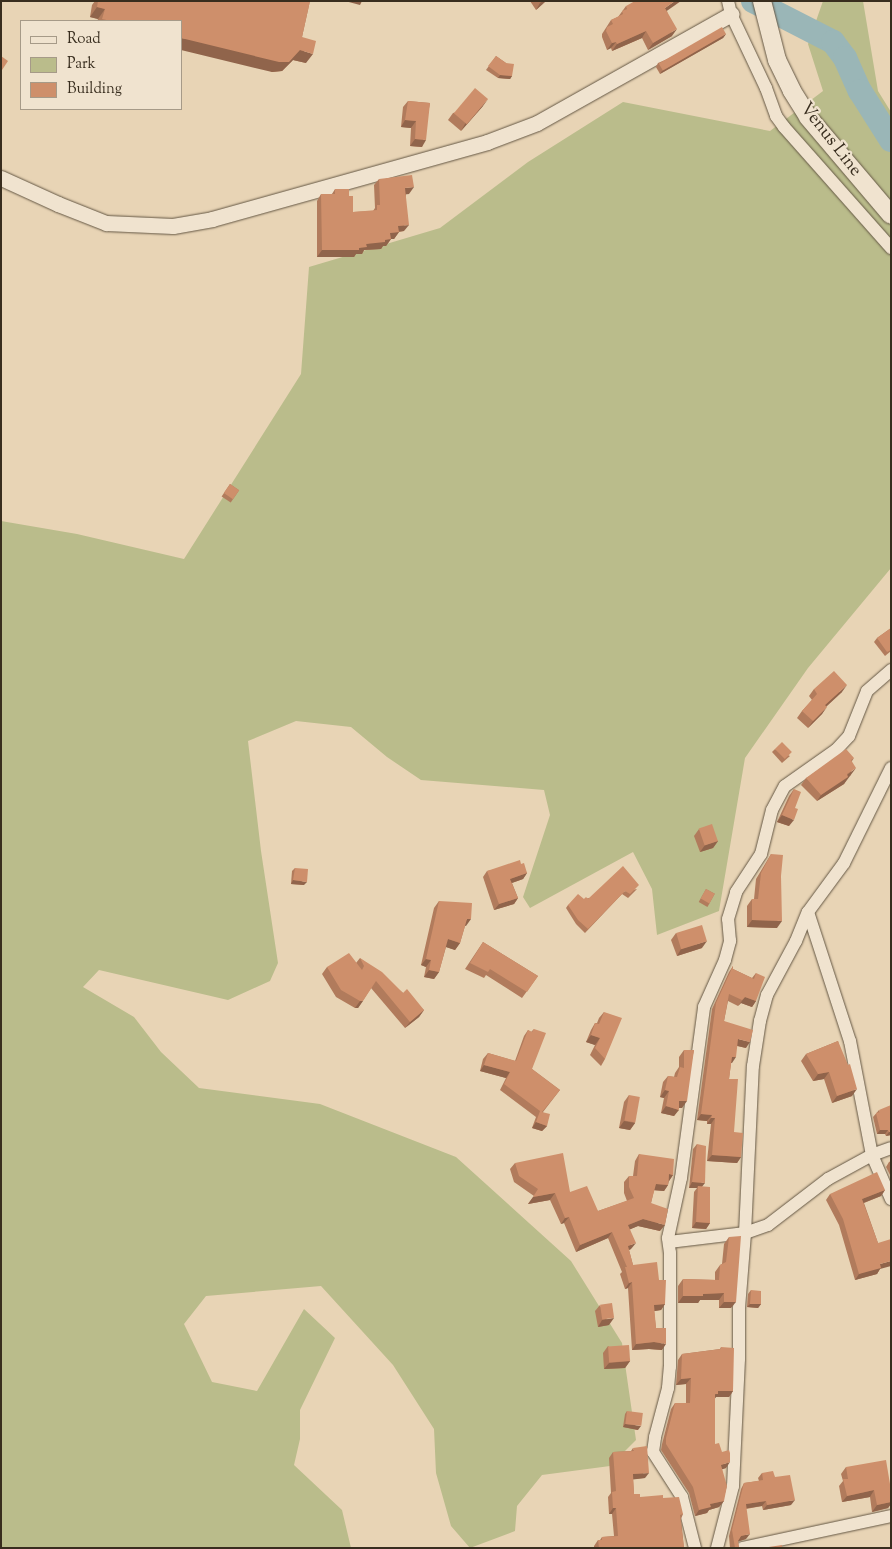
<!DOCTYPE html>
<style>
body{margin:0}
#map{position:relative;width:892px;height:1549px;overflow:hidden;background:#e8d4b5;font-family:"Sorts Mill Goudy",serif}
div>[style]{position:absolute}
.green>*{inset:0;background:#babc8b}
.river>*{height:24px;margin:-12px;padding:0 12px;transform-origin:12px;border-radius:12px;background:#9ab6b7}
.roads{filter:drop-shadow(0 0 1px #645744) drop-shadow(0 0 1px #645744)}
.minor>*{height:12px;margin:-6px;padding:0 6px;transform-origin:6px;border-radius:6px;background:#f0e3cf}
.tertiary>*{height:15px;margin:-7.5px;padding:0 7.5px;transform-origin:7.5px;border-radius:7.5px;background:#f0e3cf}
.secondary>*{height:18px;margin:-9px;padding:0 9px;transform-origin:9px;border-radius:9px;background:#f0e3cf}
.wall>*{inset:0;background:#b17b5c;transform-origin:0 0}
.shaded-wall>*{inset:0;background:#90644b}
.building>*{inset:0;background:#ce8f6b;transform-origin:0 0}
span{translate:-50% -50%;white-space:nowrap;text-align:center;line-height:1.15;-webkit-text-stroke:4.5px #f0e3cf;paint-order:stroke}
.street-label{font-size:18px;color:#382d1e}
.frame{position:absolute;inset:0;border:2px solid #382d1e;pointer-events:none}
.legend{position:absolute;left:20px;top:20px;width:162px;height:90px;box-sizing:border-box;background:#f0e3cf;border:1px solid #a69a88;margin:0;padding:6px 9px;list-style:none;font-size:15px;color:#382d1e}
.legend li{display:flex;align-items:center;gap:10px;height:25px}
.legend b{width:25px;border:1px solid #a69a88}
</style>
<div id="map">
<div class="green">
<i style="clip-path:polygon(823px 1px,863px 1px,878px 91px,891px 112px,891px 568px,808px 668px,745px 758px,719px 911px,657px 935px,652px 889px,633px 852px,530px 908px,523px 897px,550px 815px,544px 790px,421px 780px,387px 757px,351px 727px,296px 721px,248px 741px,261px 851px,278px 963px,270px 981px,228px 1000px,99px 970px,83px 987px,134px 1017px,161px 1052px,199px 1088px,320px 1104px,456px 1157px,571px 1261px,622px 1343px,636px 1440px,610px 1466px,542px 1475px,517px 1506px,515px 1531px,470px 1548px,451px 1526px,436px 1473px,434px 1429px,393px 1365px,321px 1286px,206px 1296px,184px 1324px,212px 1382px,257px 1391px,304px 1309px,335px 1338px,300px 1410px,300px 1439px,294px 1465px,342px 1510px,351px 1548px,1px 1548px,1px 521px,77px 534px,184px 559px,301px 374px,309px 267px,440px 228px,528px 162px,623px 102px,770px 131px,823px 91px,808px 44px)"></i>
</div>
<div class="river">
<i style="left:753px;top:1px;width:90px;rotate:27.1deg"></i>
<i style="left:833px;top:42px;width:20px;rotate:53deg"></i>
<i style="left:845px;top:58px;width:36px;rotate:66deg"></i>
<i style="left:860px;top:91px;width:58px;rotate:57.7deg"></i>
</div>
<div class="roads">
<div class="minor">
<i style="left:728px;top:1px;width:13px;rotate:77deg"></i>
<i style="left:731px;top:14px;width:82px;rotate:64.7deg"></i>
<i style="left:766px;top:88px;width:30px;rotate:70deg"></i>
<i style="left:776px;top:116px;width:14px;rotate:54deg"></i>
<i style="left:784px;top:127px;width:162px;rotate:48.5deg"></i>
<i style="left:808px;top:912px;width:136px;rotate:72deg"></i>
<i style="left:850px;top:1041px;width:116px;rotate:79.1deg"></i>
<i style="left:872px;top:1155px;width:48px;rotate:66.6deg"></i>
<i style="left:669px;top:1242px;width:77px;rotate:-6.8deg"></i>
<i style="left:745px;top:1233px;width:24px;rotate:-19deg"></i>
<i style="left:768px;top:1225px;width:76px;rotate:-37.5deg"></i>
<i style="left:828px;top:1179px;width:50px;rotate:-28.6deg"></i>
<i style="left:872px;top:1155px;width:20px;rotate:-20deg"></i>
<i style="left:695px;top:1548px;width:53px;rotate:-104.3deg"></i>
<i style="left:682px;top:1497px;width:54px;rotate:-122.8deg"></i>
<i style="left:653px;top:1452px;width:15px;rotate:-82deg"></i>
<i style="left:655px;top:1437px;width:51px;rotate:-75.1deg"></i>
<i style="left:668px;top:1388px;width:21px;rotate:-85deg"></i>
<i style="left:670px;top:1367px;width:114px;rotate:-90deg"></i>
<i style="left:670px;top:1253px;width:15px;rotate:-98deg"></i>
<i style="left:668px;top:1238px;width:61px;rotate:-77.8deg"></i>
<i style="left:681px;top:1178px;width:173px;rotate:-82.3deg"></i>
<i style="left:704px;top:1007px;width:51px;rotate:-65.9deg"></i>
<i style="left:725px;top:960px;width:20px;rotate:-75deg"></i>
<i style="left:730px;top:941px;width:22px;rotate:-95deg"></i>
<i style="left:728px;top:919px;width:28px;rotate:-73deg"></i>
<i style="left:736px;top:892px;width:45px;rotate:-56.7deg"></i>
<i style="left:761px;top:854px;width:45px;rotate:-76deg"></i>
<i style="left:772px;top:810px;width:27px;rotate:-62deg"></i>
<i style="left:785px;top:786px;width:62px;rotate:-35.2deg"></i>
<i style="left:836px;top:750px;width:19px;rotate:-47deg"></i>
<i style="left:849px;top:736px;width:48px;rotate:-68.2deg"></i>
<i style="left:867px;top:691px;width:32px;rotate:-41deg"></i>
<i style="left:717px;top:1548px;width:64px;rotate:-75.5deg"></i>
<i style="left:733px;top:1486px;width:127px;rotate:-87.3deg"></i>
<i style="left:739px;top:1359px;width:51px;rotate:-90deg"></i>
<i style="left:739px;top:1308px;width:75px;rotate:-85.4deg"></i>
<i style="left:745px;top:1233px;width:167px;rotate:-87.3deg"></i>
<i style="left:753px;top:1066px;width:46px;rotate:-81.2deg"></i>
<i style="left:760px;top:1021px;width:27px;rotate:-75deg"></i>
<i style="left:767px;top:995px;width:61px;rotate:-61.8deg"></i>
<i style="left:796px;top:941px;width:31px;rotate:-68deg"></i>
<i style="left:808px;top:912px;width:61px;rotate:-53.7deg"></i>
<i style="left:844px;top:863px;width:106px;rotate:-63.7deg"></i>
<i style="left:742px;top:1548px;width:152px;rotate:-12.1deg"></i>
</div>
<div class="tertiary">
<i style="left:1px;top:178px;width:63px;rotate:24.5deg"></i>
<i style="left:58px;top:204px;width:52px;rotate:21.6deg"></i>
<i style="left:106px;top:223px;width:67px;rotate:2.6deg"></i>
<i style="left:173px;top:226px;width:40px;rotate:-10deg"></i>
<i style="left:212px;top:219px;width:286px;rotate:-15.6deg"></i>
<i style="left:487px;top:142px;width:53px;rotate:-20.8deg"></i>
<i style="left:537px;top:123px;width:223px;rotate:-29.3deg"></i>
</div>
<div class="secondary">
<i style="left:762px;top:1px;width:61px;rotate:75.7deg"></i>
<i style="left:777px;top:60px;width:34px;rotate:64deg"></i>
<i style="left:792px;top:91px;width:31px;rotate:58deg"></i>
<i style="left:808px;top:117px;width:128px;rotate:49.7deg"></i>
</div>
</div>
<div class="wall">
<i style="clip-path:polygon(95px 1px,310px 1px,302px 37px,306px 63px,293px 60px,282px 71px,272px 72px,181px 21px,97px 21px,98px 19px,90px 17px,92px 5px)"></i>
<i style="clip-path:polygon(530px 1px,546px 1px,536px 10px)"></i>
<i style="clip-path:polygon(626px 6px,667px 11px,672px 36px,648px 50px,642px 38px,612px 51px,611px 48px,607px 50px,602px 37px,602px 34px,611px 20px,618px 17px)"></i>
<i style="clip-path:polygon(726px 34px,723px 38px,660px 74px,656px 67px,658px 63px)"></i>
<i style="clip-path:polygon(496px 56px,506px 63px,512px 76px,510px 79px,498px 78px,486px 70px)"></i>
<i style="clip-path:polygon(408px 101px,430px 103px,422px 147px,410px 146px,411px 128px,401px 127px,403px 107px)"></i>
<i style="clip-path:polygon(483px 106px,461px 131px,448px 120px,453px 113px)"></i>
<i style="clip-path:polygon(379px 179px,409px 194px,406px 194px,404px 231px,399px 232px,394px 239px,391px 239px,386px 246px,383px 246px,381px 249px,364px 250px,362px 254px,356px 254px,354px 257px,317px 257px,317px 201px,321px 194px,332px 194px,335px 189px,349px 196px,353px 212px,373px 211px,375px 208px,374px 185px)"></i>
<i style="left:230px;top:484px;width:11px;height:15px;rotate:34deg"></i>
<i style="clip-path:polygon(891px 628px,891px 651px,885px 656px,874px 642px,877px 638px)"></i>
<i style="clip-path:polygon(814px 689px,842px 692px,826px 707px,822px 714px,808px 728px,797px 718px,802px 711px,812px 700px,809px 696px)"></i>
<i style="clip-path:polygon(775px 749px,790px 756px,782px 763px,772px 752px)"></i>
<i style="clip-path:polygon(854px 758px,852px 761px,851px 775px,848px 777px,844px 784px,817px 801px,801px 785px,806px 778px)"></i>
<i style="clip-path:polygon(794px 789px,795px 808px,789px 826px,777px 822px,789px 796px)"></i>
<i style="clip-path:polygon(699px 829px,718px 841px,713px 848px,700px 852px,694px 836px)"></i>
<i style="clip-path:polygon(771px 854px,781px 876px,777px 928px,747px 927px,747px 906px,752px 899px,754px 899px,756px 879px)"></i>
<i style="clip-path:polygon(521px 864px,527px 873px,523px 879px,512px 883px,518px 898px,514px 904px,494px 910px,483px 877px,487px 871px)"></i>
<i style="clip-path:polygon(295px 868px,304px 885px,291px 884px,292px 871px)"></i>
<i style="clip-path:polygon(637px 889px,628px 898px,622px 894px,585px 933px,576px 924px,566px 908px,568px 905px,584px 899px)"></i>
<i style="left:706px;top:889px;width:10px;height:15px;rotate:29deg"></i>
<i style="clip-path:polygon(439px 901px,466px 926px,465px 926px,460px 943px,455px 950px,446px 947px,439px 972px,434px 979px,424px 977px,426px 967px,421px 965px,434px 908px)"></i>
<i style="clip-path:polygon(676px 933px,702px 948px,677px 956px,671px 940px)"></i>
<i style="clip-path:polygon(483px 942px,538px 976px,522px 998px,486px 975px,484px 978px,465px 969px)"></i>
<i style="clip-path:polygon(360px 958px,424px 1010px,419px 1017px,405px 1028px,371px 988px,358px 1008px,355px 1008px,336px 997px,322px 974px,327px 967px,356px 963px)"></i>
<i style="clip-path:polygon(733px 966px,733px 969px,752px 978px,756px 973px,756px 1001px,752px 1007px,741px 1003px,738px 1006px,728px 1001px,724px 1021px,746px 1048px,737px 1046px,731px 1063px,729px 1079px,734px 1132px,741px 1157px,737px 1163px,707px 1161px,711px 1124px,707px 1124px,707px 1121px,697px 1120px,712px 1009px,729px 972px)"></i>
<i style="clip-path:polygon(604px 1012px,605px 1059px,601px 1066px,590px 1055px,595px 1045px,586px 1042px,591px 1030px,595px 1023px,597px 1023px,599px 1018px)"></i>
<i style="clip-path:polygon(534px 1029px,532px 1069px,560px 1090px,543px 1112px,547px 1126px,542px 1131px,532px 1128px,536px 1117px,500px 1090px,506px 1078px,480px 1071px,483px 1059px,488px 1053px,515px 1061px,524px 1036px,528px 1030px,531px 1032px)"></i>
<i style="clip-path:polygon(838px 1041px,852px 1096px,832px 1103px,824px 1079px,813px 1081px,801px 1061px,806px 1054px)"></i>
<i style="clip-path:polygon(684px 1050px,694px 1050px,682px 1108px,679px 1108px,674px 1116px,661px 1113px,664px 1098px,660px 1097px,663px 1082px,668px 1076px,674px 1077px,675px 1073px,679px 1067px,679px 1057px)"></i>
<i style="clip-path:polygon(629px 1095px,635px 1123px,630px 1130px,619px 1128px,624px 1102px)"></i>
<i style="clip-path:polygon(879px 1110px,891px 1135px,886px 1136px,885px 1134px,877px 1134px,873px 1117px)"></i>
<i style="clip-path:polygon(697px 1144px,702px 1186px,710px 1223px,706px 1229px,692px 1228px,694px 1192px,697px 1188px,689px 1188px,693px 1149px)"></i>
<i style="clip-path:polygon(639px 1154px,673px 1175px,669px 1181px,668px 1185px,664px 1191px,654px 1190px,651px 1203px,660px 1231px,638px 1226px,630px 1229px,631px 1249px,629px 1250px,633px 1265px,659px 1280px,665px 1304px,661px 1310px,654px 1311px,656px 1328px,662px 1350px,649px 1349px,632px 1350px,628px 1288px,625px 1289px,620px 1274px,622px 1272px,608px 1238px,576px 1252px,564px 1223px,561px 1224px,550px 1200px,528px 1204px,534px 1196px,514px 1182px,510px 1169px,515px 1163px,570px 1192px,598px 1211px,627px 1201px,624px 1193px,624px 1182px,629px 1176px,633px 1176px,635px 1161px)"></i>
<i style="clip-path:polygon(891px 1161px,891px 1177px,886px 1167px,889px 1162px)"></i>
<i style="clip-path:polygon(885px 1190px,881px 1196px,864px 1203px,878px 1243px,880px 1269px,877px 1274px,855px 1280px,839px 1225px,826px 1200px,830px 1194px)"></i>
<i style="clip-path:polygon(729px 1237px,731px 1308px,719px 1308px,719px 1300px,700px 1300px,698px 1303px,678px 1303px,678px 1286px,683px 1279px,715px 1280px,715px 1272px,720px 1265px,722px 1264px,724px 1244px)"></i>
<i style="clip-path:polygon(751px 1290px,761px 1304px,758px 1308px,747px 1307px,748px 1294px)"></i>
<i style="clip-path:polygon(600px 1305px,609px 1325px,598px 1327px,595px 1311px)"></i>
<i style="clip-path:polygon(608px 1346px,630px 1361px,625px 1368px,604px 1369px,603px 1353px)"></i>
<i style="clip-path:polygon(721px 1347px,733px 1391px,729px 1397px,716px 1397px,715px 1398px,715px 1444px,726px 1468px,722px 1469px,724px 1501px,719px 1507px,709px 1510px,707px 1513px,695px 1516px,689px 1493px,661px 1450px,662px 1444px,671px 1409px,675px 1403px,686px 1403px,686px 1384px,676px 1385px,678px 1360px,682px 1354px,720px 1349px)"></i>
<i style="clip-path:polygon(627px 1411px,638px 1430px,623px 1427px,625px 1414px)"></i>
<i style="clip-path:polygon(633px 1448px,645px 1478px,633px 1479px,634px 1494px,640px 1497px,663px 1498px,683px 1514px,681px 1519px,684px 1548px,594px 1548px,594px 1546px,598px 1540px,600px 1540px,602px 1537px,614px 1536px,612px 1514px,609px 1514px,608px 1497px,611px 1493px,609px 1458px,613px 1452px,631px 1451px)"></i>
<i style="clip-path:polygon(846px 1467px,891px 1490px,891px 1504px,888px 1508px,872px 1512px,870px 1497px,842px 1502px,839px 1486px,843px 1481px,841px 1474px)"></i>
<i style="clip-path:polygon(762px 1473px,775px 1477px,791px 1505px,763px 1510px,762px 1506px,746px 1509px,746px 1539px,738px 1541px,739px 1548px,730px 1548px,729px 1536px,741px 1489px,744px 1483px,759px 1481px,758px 1478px)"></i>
</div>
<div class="shaded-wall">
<i style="clip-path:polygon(345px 1px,362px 1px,360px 5px)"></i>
<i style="clip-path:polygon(543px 1px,546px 1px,536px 10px,540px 3px)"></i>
<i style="clip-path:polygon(675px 1px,681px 1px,661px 15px,665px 8px)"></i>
<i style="clip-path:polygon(97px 7px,105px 9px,98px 19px,90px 17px)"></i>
<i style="clip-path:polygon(677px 29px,672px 36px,648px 50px,653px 43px)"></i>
<i style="clip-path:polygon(646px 31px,642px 38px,612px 51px,617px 44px)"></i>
<i style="clip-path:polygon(726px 34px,723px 38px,660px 74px,662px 71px)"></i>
<i style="clip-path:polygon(181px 38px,300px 50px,313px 54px,306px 63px,293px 60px,282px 71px,272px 72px,181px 50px)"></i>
<i style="clip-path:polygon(616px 42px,611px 48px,607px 50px,612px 43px)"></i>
<i style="clip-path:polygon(500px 75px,512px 76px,510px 79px,498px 78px)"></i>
<i style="clip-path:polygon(488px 99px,483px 106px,461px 131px,465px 124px)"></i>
<i style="clip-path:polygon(405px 120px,416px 121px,411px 128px,401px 127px)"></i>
<i style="clip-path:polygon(415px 139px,426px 140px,422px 147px,410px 146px)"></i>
<i style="clip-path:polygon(414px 187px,409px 194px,401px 195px,405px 188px)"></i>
<i style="clip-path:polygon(409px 225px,404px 231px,394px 232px,398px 226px)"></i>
<i style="clip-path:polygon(399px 232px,394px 239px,391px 239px,386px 246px,383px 246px,381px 249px,364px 250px,362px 254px,356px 254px,354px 257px,317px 257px,322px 250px,359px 248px,390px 233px)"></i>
<i style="clip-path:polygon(847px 685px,842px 692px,820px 712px,825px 705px)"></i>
<i style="clip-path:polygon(827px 707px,822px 714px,808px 728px,813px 721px)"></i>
<i style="clip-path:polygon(856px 768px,844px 784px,817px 801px,821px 795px)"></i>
<i style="clip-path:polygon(782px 815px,794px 820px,789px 826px,777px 822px)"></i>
<i style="clip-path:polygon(718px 841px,713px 848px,700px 852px,705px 845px)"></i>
<i style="clip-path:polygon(527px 873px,523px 879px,506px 885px,510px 879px)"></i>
<i style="clip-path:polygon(293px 880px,307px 882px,304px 885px,291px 884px)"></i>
<i style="clip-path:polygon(518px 898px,514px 904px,494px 910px,499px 904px)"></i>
<i style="clip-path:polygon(467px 919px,471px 919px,466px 926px,462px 925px)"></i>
<i style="clip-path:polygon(752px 920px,782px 921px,777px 928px,747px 927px)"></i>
<i style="clip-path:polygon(448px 939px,460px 943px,455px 950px,443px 946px)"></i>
<i style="clip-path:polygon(707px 941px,702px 948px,677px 956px,681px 949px)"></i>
<i style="clip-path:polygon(426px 959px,431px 960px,426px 967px,421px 965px)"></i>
<i style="clip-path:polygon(429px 970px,439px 972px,434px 979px,424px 977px)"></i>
<i style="clip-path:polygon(745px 997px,756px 1001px,752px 1007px,741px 1003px,738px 1006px)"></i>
<i style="clip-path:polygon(360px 1001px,363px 1001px,358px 1008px,355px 1008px)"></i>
<i style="clip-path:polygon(424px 1010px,419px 1017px,405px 1028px,410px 1022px)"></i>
<i style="clip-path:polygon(591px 1035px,600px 1038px,595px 1045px,586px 1042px)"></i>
<i style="clip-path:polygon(738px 1039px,750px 1042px,746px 1048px,734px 1045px)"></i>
<i style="clip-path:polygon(732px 1057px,736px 1057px,732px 1063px,728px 1063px)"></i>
<i style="clip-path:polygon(484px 1065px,510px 1072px,506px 1078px,480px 1071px)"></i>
<i style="clip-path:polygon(829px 1072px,824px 1079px,813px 1081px,818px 1074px)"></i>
<i style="clip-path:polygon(857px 1089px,852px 1096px,832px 1103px,837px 1096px)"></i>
<i style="clip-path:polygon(665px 1090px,669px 1091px,664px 1098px,660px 1097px)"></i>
<i style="clip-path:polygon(679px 1101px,687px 1101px,682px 1108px,675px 1108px)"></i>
<i style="clip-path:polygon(666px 1106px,679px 1110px,674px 1116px,661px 1113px)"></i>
<i style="clip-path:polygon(701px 1114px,712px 1115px,707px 1121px,697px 1120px)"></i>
<i style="clip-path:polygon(711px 1118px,715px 1118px,711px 1124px,707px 1124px)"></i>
<i style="clip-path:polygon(624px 1121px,635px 1123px,630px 1130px,619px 1128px)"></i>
<i style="clip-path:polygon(536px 1122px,547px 1126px,542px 1131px,532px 1128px)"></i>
<i style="clip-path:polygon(880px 1130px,888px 1130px,885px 1134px,877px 1134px)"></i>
<i style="clip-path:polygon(889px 1132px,891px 1132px,891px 1135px,886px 1136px)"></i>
<i style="clip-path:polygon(712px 1155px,741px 1157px,737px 1163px,707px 1161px)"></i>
<i style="clip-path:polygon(669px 1174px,673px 1175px,669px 1181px)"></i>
<i style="clip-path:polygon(692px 1182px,705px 1183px,701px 1188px,698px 1186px,697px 1188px,689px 1188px)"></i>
<i style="clip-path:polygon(656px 1184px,668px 1185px,664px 1191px,651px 1190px)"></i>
<i style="clip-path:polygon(885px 1190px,881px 1196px,858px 1205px,862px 1199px)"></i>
<i style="clip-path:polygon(555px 1193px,550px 1200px,528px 1204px,533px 1197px)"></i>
<i style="clip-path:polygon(569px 1217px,564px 1223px,561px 1224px,565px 1218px)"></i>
<i style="clip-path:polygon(643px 1219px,665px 1225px,660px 1231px,638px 1226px,624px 1232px,628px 1225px)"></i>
<i style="clip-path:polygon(696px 1222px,710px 1223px,706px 1229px,692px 1228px)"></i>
<i style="clip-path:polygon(612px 1232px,608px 1238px,576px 1252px,580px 1245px)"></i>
<i style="clip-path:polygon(636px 1243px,631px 1249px,624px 1252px,628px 1246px)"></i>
<i style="clip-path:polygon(891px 1261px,891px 1266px,880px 1269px,877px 1274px,855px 1280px,859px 1274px,880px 1264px)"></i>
<i style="clip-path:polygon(632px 1282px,628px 1288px,625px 1289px,629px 1283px)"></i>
<i style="clip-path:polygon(724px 1293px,719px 1300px,700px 1300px,698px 1303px,678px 1303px,683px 1296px,703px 1294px)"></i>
<i style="clip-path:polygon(724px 1302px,736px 1302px,731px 1308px,719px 1308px)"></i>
<i style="clip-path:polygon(665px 1304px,661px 1310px,649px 1312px,654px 1305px)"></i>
<i style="clip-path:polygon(750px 1304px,761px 1304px,758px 1308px,747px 1307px)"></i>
<i style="clip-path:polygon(614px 1318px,609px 1325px,598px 1327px,602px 1320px)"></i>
<i style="clip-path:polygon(654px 1342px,666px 1344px,662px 1350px,649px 1349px,632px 1350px,636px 1344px)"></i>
<i style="clip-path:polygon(630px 1361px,625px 1368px,604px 1369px,609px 1363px)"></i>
<i style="clip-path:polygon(691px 1378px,686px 1384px,676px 1385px,681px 1379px)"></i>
<i style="clip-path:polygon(718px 1391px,733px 1391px,729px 1397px,716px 1397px,713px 1401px,711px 1400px)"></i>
<i style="clip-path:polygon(625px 1424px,641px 1426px,638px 1430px,623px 1427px)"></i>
<i style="clip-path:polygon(730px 1462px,726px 1468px,717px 1471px,721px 1465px)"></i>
<i style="clip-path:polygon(649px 1473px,645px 1478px,629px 1480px,633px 1474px)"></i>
<i style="clip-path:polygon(874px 1490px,870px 1497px,842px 1502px,847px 1496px)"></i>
<i style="clip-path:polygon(795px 1500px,791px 1505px,763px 1510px,767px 1505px)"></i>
<i style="clip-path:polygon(724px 1501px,719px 1507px,709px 1510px,707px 1513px,695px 1516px,699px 1510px,710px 1504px)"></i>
<i style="clip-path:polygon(766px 1501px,762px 1506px,742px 1509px,746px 1504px)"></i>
<i style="clip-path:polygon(891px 1502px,891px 1504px,888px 1508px,872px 1512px,877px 1505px)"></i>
<i style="clip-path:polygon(613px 1508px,616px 1508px,612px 1514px,609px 1514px)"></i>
<i style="clip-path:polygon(750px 1534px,746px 1539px,737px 1542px,741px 1536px)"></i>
</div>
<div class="building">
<i style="clip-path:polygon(98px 1px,310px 1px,302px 37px,316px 41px,313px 54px,300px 50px,289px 62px,279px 62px,181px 38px,181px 21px,111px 21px,102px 19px,105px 9px,97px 7px)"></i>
<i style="clip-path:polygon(635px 1px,675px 1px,665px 8px,677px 29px,653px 43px,646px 31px,617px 44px,616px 42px,612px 43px,606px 31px,607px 27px,613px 24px,611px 20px,623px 14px,622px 11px,627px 9px,626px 6px)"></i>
<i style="left:722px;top:27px;width:8px;height:73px;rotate:60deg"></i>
<i style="clip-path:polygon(1px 56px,8px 61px,2px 70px,1px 69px)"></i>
<i style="clip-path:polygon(496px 56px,506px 63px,514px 64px,512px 76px,500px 75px,488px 66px)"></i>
<i style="left:475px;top:88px;width:17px;height:33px;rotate:40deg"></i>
<i style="clip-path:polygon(408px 101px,430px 103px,426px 140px,415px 139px,416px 121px,405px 120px)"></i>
<i style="clip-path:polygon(412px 175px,414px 187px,405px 188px,409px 225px,398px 226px,399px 232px,390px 233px,391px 239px,385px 240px,385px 242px,366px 244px,367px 247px,359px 248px,359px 250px,322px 250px,321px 194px,335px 194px,335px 189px,349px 189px,349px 196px,353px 196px,353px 212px,377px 210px,377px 205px,380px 205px,379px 179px)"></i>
<i style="left:230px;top:484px;width:11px;height:11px;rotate:34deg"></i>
<i style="clip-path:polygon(891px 628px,891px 650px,887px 652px,877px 638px)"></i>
<i style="clip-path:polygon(834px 671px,847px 685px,825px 705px,827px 707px,813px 721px,802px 711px,817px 694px,814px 689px)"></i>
<i style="left:782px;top:742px;width:14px;height:10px;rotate:45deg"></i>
<i style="clip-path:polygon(846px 749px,854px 758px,851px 760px,856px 768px,847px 774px,848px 777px,821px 795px,806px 778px)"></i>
<i style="clip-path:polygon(794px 789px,801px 792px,795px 808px,798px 809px,794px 820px,782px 815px)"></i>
<i style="left:712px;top:824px;width:18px;height:14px;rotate:71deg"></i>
<i style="clip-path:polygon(771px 854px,783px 855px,781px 876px,782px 921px,752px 920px,752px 899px,758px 899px,761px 873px)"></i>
<i style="clip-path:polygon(520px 860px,521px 864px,524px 863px,527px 873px,510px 879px,518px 898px,499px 904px,487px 871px)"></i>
<i style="clip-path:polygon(623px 866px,639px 885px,630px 894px,625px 891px,588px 929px,578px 920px,568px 905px,578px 894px,584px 899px,586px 897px,588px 899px)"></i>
<i style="clip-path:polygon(295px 868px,308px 869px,307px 882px,293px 880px)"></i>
<i style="left:706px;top:889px;width:10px;height:11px;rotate:29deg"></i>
<i style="clip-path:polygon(439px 901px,472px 903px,471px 919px,467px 919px,460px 943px,448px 939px,439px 972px,429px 970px,431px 960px,426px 959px)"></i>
<i style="left:702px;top:925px;width:17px;height:27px;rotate:73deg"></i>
<i style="clip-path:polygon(483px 942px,538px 976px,527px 992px,490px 969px,488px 972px,470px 963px)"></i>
<i style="clip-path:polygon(349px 953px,362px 970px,364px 966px,360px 958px,382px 972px,403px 993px,407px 989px,424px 1010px,410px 1022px,376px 981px,363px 1001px,360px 1001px,341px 990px,327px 967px)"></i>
<i style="clip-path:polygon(733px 966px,733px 969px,754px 979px,756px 973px,765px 977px,756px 1001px,745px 997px,742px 1000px,729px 994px,724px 1021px,753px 1030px,750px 1042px,738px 1039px,736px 1057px,732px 1057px,729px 1079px,738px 1079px,734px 1132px,743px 1133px,741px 1157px,712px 1155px,715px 1118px,711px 1118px,712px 1115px,701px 1114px,716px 1003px)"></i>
<i style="clip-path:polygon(604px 1012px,622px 1018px,605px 1059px,595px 1048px,600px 1038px,591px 1035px,595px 1023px,599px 1024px)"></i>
<i style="clip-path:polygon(534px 1029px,546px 1033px,532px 1069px,560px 1090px,542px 1112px,550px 1114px,547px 1126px,536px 1122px,540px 1111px,504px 1084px,510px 1072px,484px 1065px,488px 1053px,516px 1061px,528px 1030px,532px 1032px)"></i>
<i style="clip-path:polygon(838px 1041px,848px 1065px,850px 1064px,857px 1089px,837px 1096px,829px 1072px,818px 1074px,806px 1054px)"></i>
<i style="clip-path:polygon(684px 1050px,694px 1050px,687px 1101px,679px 1101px,679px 1110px,666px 1106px,669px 1091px,665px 1090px,668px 1076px,677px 1077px,680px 1067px,684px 1068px)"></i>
<i style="left:629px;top:1095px;width:11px;height:26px;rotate:10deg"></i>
<i style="clip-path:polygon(891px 1105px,891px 1132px,889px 1132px,888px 1130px,880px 1130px,876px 1113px,880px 1112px,879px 1110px)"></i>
<i style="clip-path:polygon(697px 1144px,706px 1146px,705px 1183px,692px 1182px)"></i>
<i style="clip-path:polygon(563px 1153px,570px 1192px,587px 1186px,598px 1211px,634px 1198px,629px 1187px,629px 1176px,637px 1176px,639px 1154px,674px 1159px,673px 1175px,669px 1174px,668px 1185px,656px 1184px,651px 1203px,668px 1209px,665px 1225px,643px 1219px,628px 1225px,636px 1243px,628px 1246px,633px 1265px,657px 1262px,659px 1280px,666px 1280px,665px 1304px,654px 1305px,656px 1328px,666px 1328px,666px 1344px,654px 1342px,636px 1344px,632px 1282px,629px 1283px,625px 1267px,627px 1267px,612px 1232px,580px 1245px,569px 1217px,565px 1218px,555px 1193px,533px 1197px,538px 1189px,519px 1176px,515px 1163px)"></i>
<i style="clip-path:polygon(877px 1172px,885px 1190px,862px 1199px,878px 1243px,891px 1239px,891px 1261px,880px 1264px,881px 1268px,859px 1274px,843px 1219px,830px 1194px)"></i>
<i style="clip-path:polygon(698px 1186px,710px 1187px,710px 1223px,696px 1222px)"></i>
<i style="clip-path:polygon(741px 1236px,736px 1302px,724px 1302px,724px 1293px,703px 1294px,703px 1296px,683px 1296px,683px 1279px,719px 1280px,720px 1265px,726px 1262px,729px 1237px)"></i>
<i style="clip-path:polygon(751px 1290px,761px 1291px,761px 1304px,750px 1304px)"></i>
<i style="left:612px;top:1303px;width:15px;height:12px;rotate:82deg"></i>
<i style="left:629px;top:1345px;width:16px;height:21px;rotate:86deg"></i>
<i style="clip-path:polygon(721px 1347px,734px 1348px,733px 1391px,718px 1391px,718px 1394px,715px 1394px,715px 1444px,719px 1443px,722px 1452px,729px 1450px,730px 1453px,730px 1462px,721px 1465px,727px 1486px,724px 1501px,710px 1504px,711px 1507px,699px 1510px,693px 1487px,666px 1444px,666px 1438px,675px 1403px,690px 1403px,691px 1378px,681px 1379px,682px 1354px,721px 1349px)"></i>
<i style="left:627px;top:1411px;width:16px;height:13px;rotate:7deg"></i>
<i style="clip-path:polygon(647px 1446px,649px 1473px,633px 1474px,634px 1494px,640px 1494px,640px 1497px,663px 1495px,663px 1498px,679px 1497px,683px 1514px,680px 1515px,684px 1548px,599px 1548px,598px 1540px,602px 1540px,602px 1537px,618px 1536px,616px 1508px,613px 1508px,612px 1492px,616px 1491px,613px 1452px,634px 1451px,633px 1448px)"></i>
<i style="clip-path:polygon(886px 1460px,891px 1490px,891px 1502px,877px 1505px,874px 1490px,847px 1496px,843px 1479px,848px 1479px,846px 1467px)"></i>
<i style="clip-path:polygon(773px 1471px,775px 1477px,790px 1475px,795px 1500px,767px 1505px,766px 1501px,746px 1504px,750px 1534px,741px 1536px,738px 1541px,739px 1548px,735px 1548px,732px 1530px,744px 1483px,763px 1480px,762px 1473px)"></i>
<i style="clip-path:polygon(782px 1545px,782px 1548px,762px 1548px)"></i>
</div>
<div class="street-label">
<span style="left:830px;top:140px;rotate:52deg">Venus Line</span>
</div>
<div class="frame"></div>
<ul class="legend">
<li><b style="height:6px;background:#f0e3cf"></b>Road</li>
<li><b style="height:14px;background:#babc8b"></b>Park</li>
<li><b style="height:14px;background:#ce8f6b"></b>Building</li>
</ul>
</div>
